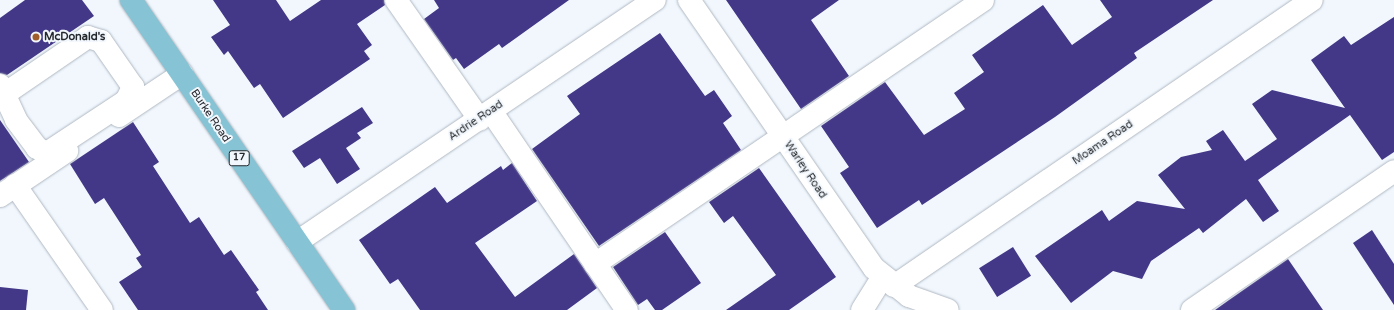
<!DOCTYPE html>
<style>
body{margin:0}
#map{position:relative;width:1394px;height:310px;overflow:hidden;background:#f1f7fd;font-family:"Varela Round",sans-serif}
div>[style]{position:absolute}
.building>*{inset:0;background:#433787;transform-origin:0 0}
.roads{filter:drop-shadow(0 0 1px #b0b8c2) drop-shadow(0 0 1px #b0b8c2)}
.minor>*{height:22px;margin:-11px;padding:0 11px;transform-origin:11px;border-radius:11px;background:#fff}
.major>*{height:22px;margin:-11px;padding:0 11px;transform-origin:11px;border-radius:11px;background:#86c3d4}
.dots>*{width:11px;height:11px;translate:-50% -50%;box-sizing:border-box;border:2px solid #f1f7fd;border-radius:50%}
span{translate:-50% -50%;white-space:nowrap;text-align:center;line-height:1.15;-webkit-text-stroke:4px #f1f7fd;paint-order:stroke}
.shield-label span{padding:1px 3px;background:#f1f7fd;border:1px solid;border-radius:3px;-webkit-text-stroke-width:0}
.shield-label{font-size:10px;color:#25282c;font-weight:700}
.poi-label{font-size:11px;color:#25282c;font-weight:700}
.left{translate:0 -50%;text-align:left}
.street-label{font-size:11px;color:#25282c}
</style>
<div id="map">
<div class="building">
<i style="clip-path:polygon(25px 0,82px 0,94px 16px,7px 75px,0 73px,0 18px)"></i>
<i style="clip-path:polygon(213px 0,276px 0,290px 21px,321px 0,384px 0,385px 5px,357px 24px,372px 45px,364px 51px,370px 59px,283px 118px,260px 84px,254px 88px,228px 51px,224px 55px,211px 37px,230px 25px)"></i>
<i style="clip-path:polygon(434px 0,569px 0,502px 48px,499px 44px,464px 69px,456px 58px,453px 60px,424px 19px,439px 8px)"></i>
<i style="clip-path:polygon(726px 0,839px 0,811px 20px,849px 76px,801px 109px)"></i>
<i style="clip-path:polygon(1100px 0,1213px 0,1134px 53px,1137px 58px,1055px 117px,922px 205px,919px 200px,877px 228px,840px 173px,849px 167px,821px 126px,885px 82px,924px 135px,965px 109px,954px 93px,984px 72px,972px 55px,1043px 5px,1072px 45px,1112px 17px)"></i>
<i style="clip-path:polygon(1394px 17px,1394px 152px,1382px 160px,1350px 115px,1258px 180px,1279px 211px,1263px 222px,1246px 199px,1203px 233px,1199px 228px,1151px 261px,1142px 279px,1113px 271px,1071px 303px,1035px 256px,1102px 210px,1109px 221px,1137px 201px,1185px 209px,1158px 175px,1181px 157px,1212px 150px,1206px 141px,1223px 130px,1245px 161px,1277px 139px,1252px 104px,1272px 90px,1345px 108px,1311px 60px,1344px 36px,1351px 45px)"></i>
<i style="clip-path:polygon(660px 33px,705px 96px,714px 90px,732px 116px,723px 123px,741px 150px,599px 246px,532px 149px,580px 114px,567px 96px)"></i>
<i style="clip-path:polygon(362px 107px,373px 123px,357px 133px,361px 138px,346px 148px,360px 169px,337px 184px,320px 158px,304px 168px,292px 151px)"></i>
<i style="clip-path:polygon(0 120px,29px 162px,0 181px)"></i>
<i style="clip-path:polygon(133px 122px,159px 162px,153px 166px,190px 223px,199px 217px,224px 255px,231px 250px,259px 290px,256px 292px,268px 310px,138px 310px,119px 282px,142px 267px,136px 258px,141px 255px,104px 198px,95px 204px,70px 164px)"></i>
<i style="clip-path:polygon(512px 163px,537px 201px,475px 243px,515px 297px,574px 254px,597px 288px,567px 310px,420px 310px,398px 279px,390px 284px,359px 240px,435px 187px,447px 203px,501px 166px,503px 170px)"></i>
<i style="clip-path:polygon(759px 168px,836px 277px,789px 310px,726px 310px,776px 275px,733px 216px,724px 223px,709px 202px)"></i>
<i style="clip-path:polygon(1372px 230px,1394px 264px,1394px 305px,1353px 243px)"></i>
<i style="clip-path:polygon(665px 232px,701px 283px,662px 310px,655px 310px,647px 299px,638px 305px,613px 267px)"></i>
<i style="left:1013px;top:247px;width:34px;height:40px;rotate:58deg"></i>
<i style="clip-path:polygon(1288px 259px,1323px 310px,1215px 310px,1229px 300px)"></i>
<i style="clip-path:polygon(0 287px,28px 290px,26px 310px,0 310px)"></i>
</div>
<div class="roads">
<div class="minor">
<i style="left:396px;top:0;width:146px;rotate:55deg"></i>
<i style="left:689px;top:0;width:326px;rotate:55.4deg"></i>
<i style="left:874px;top:268px;width:45px;rotate:38.7deg"></i>
<i style="left:909px;top:296px;width:41px;rotate:19.7deg"></i>
<i style="left:0;top:85px;width:38px;rotate:65deg"></i>
<i style="left:16px;top:120px;width:35px;rotate:53deg"></i>
<i style="left:37px;top:148px;width:11px;rotate:27deg"></i>
<i style="left:47px;top:153px;width:95px;rotate:-33.4deg"></i>
<i style="left:126px;top:101px;width:16px;rotate:-63deg"></i>
<i style="left:133px;top:87px;width:56px;rotate:-124.8deg"></i>
<i style="left:101px;top:41px;width:14px;rotate:-163deg"></i>
<i style="left:88px;top:37px;width:99px;rotate:145.7deg"></i>
<i style="left:491px;top:111px;width:241px;rotate:55.7deg"></i>
<i style="left:119px;top:116px;width:76px;rotate:-33.7deg"></i>
<i style="left:15px;top:185px;width:152px;rotate:55.2deg"></i>
<i style="left:0;top:196px;width:81px;rotate:-33.9deg"></i>
<i style="left:297px;top:242px;width:432px;rotate:-34.1deg"></i>
<i style="left:595px;top:264px;width:469px;rotate:-34.2deg"></i>
<i style="left:894px;top:286px;width:506px;rotate:-34.38deg"></i>
<i style="left:862px;top:310px;width:38px;rotate:-58deg"></i>
<i style="left:1192px;top:310px;width:245px;rotate:-34.5deg"></i>
</div>
<div class="major">
<i style="left:131px;top:0;width:376px;rotate:55.5deg"></i>
</div>
</div>
<div class="dots">
<i style="left:36px;top:37px;background:#a05d2c"></i>
</div>
<div class="shield-label">
<span style="left:239px;top:158px">17</span>
</div>
<div class="poi-label">
<span class="left" style="left:44px;top:37px">McDonald's</span>
</div>
<div class="street-label">
<span style="left:210px;top:116px;rotate:56deg">Burke Road</span>
<span style="left:476px;top:121px;rotate:-34deg">Ardrie Road</span>
<span style="left:1103px;top:143px;rotate:-34deg">Moama Road</span>
<span style="left:805px;top:170px;rotate:56deg">Warley Road</span>
</div>
</div>
